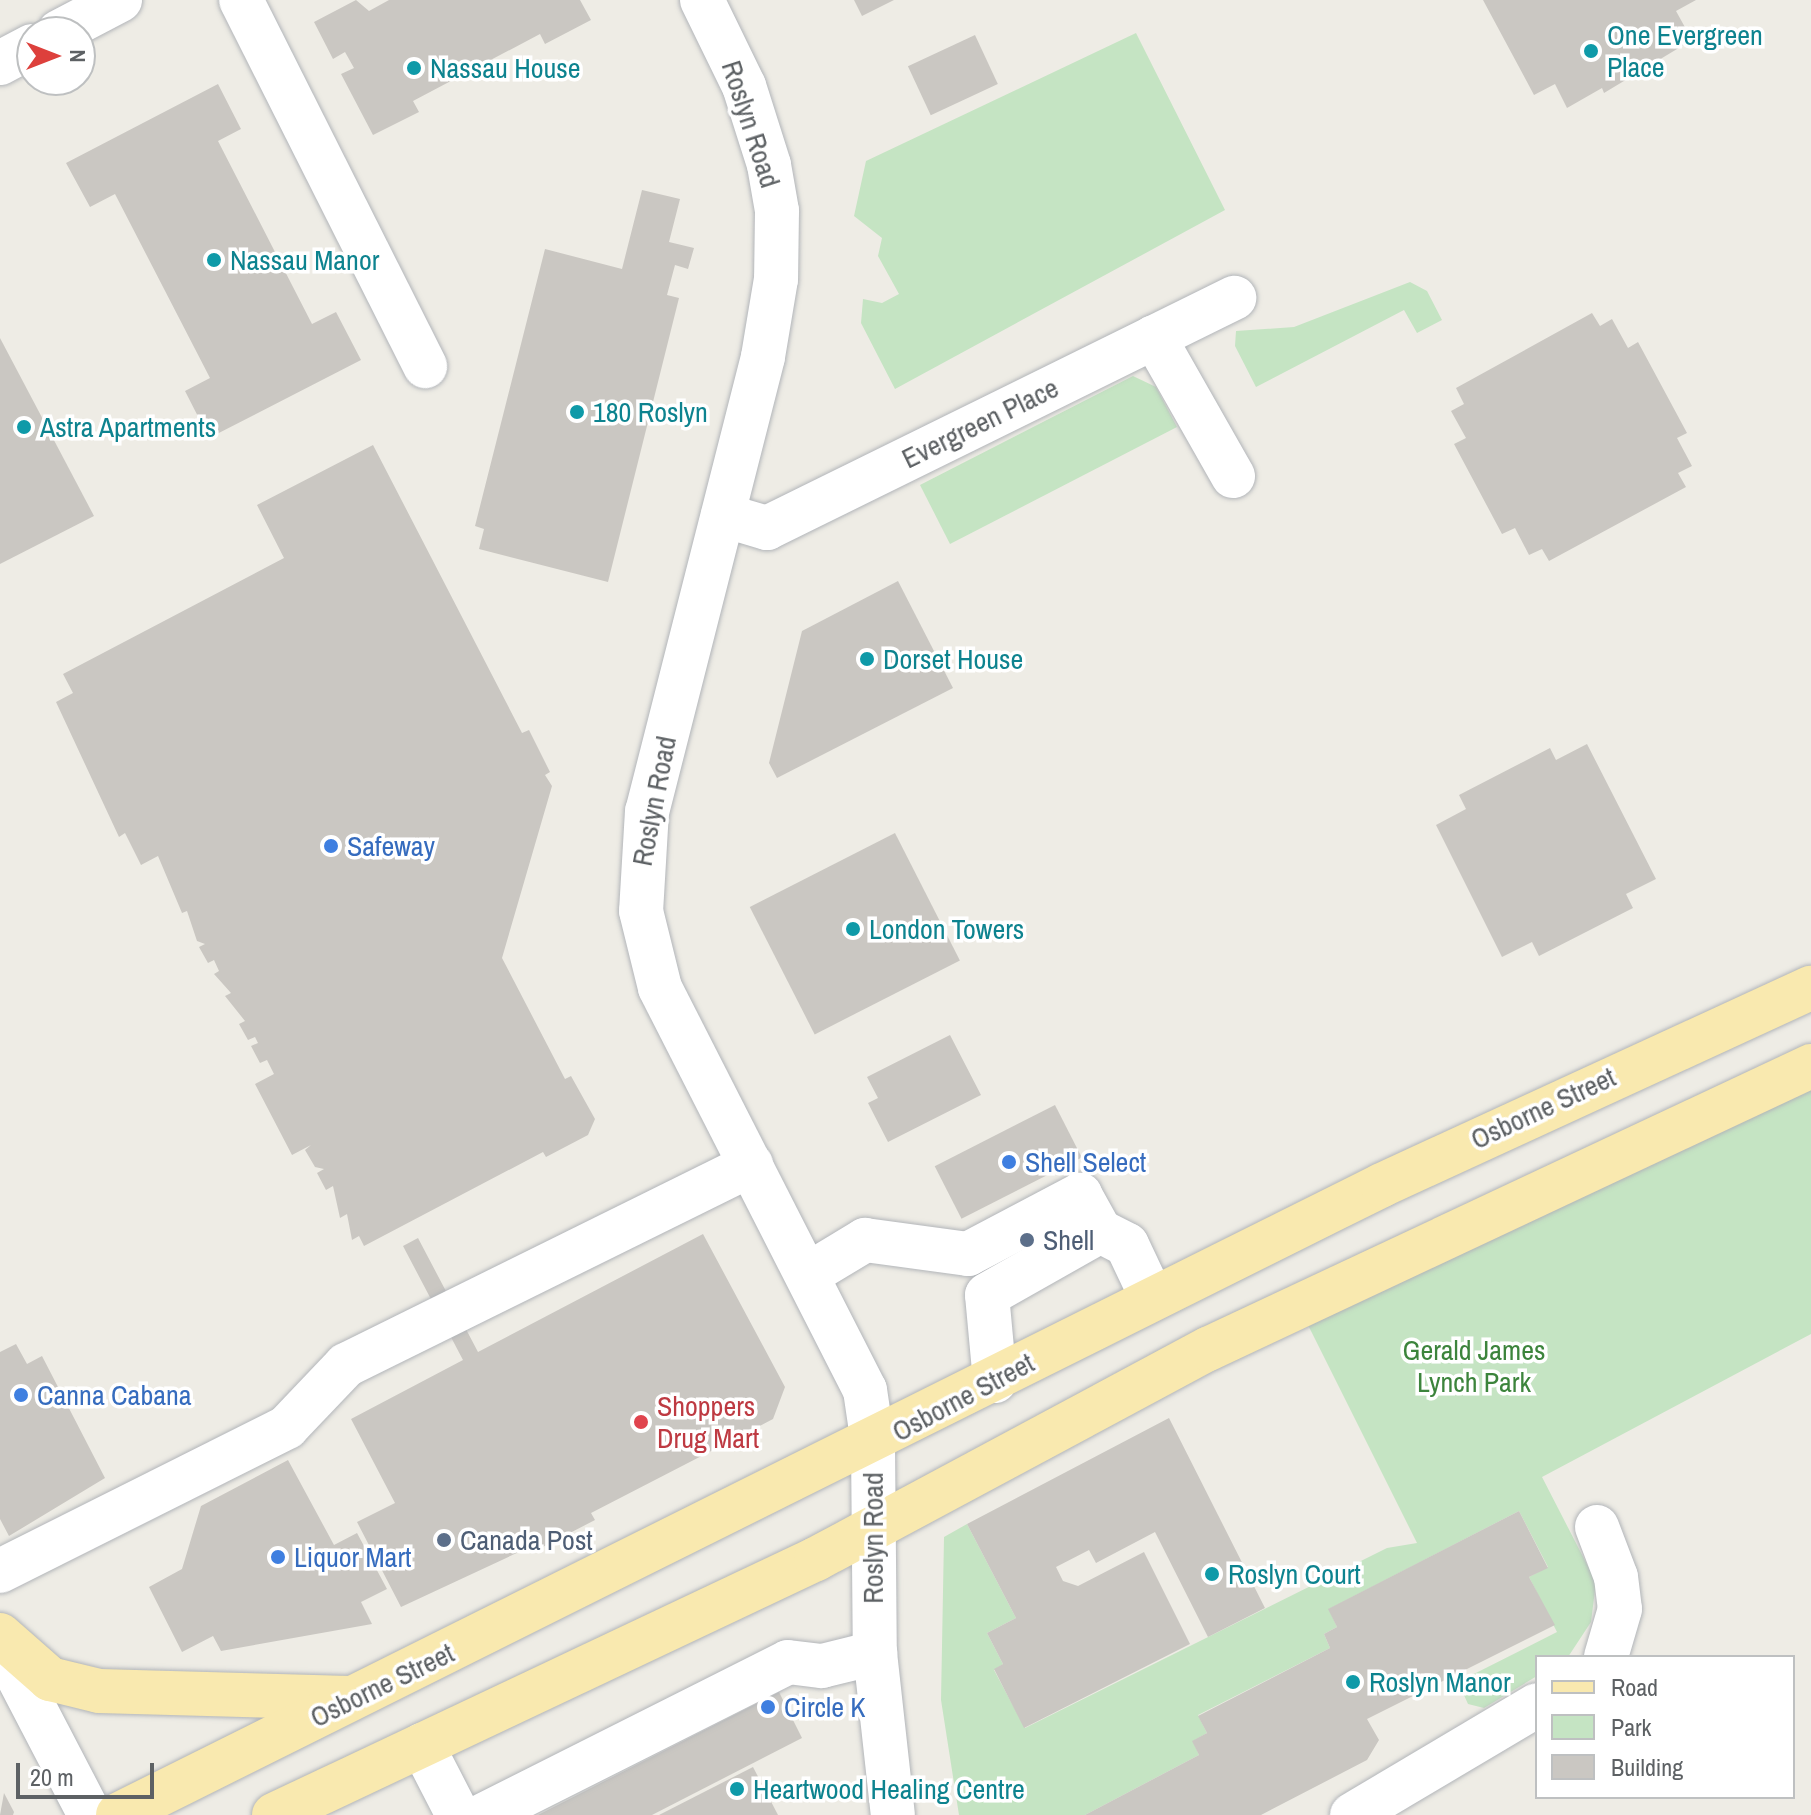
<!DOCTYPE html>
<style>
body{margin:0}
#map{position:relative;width:1811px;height:1815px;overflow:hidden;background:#eeece5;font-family:"Archivo Narrow",sans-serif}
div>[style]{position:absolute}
.green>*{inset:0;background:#c5e4c3}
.building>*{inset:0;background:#cac7c2;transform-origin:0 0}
.roads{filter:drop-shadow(0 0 2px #b2b5b9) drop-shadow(0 0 2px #b2b5b9)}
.minor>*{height:44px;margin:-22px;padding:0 22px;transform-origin:22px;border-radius:22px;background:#fff}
.major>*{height:44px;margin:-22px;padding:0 22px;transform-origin:22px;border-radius:22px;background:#f9e9af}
.dots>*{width:22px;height:22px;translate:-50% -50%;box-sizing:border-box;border:4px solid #fff;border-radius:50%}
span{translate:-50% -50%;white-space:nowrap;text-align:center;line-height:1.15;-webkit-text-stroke:7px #fff;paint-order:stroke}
.culture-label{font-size:28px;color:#0d838f}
.left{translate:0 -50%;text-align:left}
.street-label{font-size:28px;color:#5d6164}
.shop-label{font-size:28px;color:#366cbe}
.service-label{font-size:28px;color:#4e5e75}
.park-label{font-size:28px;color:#3c843c}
.health-label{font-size:28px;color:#be3a42}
.legend{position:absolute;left:1535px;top:1655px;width:260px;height:144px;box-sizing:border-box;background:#fff;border:2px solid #bec0c1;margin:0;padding:10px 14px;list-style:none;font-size:24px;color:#5d6164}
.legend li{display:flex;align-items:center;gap:16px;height:40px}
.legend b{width:40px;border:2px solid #bec0c1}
.north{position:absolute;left:16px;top:16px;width:80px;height:80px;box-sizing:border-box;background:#fff;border:2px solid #bec0c1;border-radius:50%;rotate:90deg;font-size:22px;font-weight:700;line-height:32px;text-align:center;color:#5d6164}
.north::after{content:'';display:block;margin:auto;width:28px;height:36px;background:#dd403c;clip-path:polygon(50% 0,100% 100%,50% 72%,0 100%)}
.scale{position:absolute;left:16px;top:1763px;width:138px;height:36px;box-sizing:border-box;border:4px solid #5d6164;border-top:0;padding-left:10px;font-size:24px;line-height:28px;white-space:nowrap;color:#5d6164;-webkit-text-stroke:6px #fff;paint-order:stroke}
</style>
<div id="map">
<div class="green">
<i style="clip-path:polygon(1136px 33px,1225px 210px,895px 389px,861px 323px,863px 299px,882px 303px,899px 294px,878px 256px,882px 238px,854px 216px,866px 161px)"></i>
<i style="clip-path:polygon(1410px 282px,1427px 291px,1442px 320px,1417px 333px,1404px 310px,1256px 387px,1235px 346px,1236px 331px,1294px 327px)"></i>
<i style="clip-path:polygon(1133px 376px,1156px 387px,1177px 427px,950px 544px,920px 485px)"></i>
<i style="clip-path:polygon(1811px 1066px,1811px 1334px,1542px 1477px,1596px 1582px,1591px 1622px,1568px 1657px,1537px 1657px,1537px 1676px,1484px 1708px,1468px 1704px,1458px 1682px,1557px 1632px,1529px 1577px,1548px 1567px,1519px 1511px,1329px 1609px,1337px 1627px,1324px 1634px,1330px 1648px,1198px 1715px,1207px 1733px,1193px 1741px,1199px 1755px,1085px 1815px,959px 1815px,941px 1700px,944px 1537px,967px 1524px,1016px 1618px,987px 1633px,1003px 1664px,994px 1670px,1025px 1728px,1387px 1548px,1417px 1543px,1298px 1305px)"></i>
</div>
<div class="building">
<i style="clip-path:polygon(356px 0,369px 11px,389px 0,580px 0,591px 20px,545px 44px,540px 34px,413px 101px,419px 112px,373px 135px,341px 74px,354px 68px,345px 52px,333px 59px,314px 22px)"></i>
<i style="clip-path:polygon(854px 0,894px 0,862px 16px)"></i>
<i style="clip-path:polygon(1483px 0,1696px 0,1676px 11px,1692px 40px,1604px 93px,1602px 88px,1567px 108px,1555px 84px,1534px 95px)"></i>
<i style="left:975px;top:35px;width:54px;height:74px;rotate:65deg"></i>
<i style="clip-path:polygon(218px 84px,241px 129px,218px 141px,312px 324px,336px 312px,361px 360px,209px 438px,185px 391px,210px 378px,115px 194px,90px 207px,66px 163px)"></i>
<i style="clip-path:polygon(642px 190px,680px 199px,669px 242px,694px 248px,688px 269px,675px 265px,667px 295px,679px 298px,608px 582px,479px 549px,484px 529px,475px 526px,545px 249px,622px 269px)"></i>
<i style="clip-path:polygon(1592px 313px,1600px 326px,1612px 319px,1628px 348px,1638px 342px,1687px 433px,1677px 438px,1692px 466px,1678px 473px,1686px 487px,1549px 561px,1542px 549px,1529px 555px,1515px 528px,1502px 534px,1454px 444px,1466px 438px,1451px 411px,1464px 404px,1456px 388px)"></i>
<i style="clip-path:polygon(0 338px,94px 516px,0 564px)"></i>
<i style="clip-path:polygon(373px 445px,522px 733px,529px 730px,550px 772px,545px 775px,552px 786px,502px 958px,565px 1079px,571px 1076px,595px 1119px,588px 1135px,546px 1157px,543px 1152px,364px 1246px,359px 1236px,352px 1240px,347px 1214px,340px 1218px,333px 1186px,326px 1190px,317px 1173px,324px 1169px,315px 1167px,305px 1150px,311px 1145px,292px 1155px,255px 1084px,274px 1074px,267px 1060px,260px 1063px,251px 1046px,258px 1043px,255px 1037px,248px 1040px,239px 1024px,245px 1021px,225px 996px,231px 993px,214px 974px,219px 971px,214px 960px,208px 963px,199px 947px,205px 944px,197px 941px,187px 911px,182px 913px,158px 856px,141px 865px,125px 833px,119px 837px,56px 702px,73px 693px,63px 674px,284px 558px,257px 505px)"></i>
<i style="clip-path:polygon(898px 581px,953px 688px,777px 778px,769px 763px,802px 631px)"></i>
<i style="clip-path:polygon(1587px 744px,1656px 879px,1626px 894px,1633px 908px,1539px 956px,1532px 942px,1502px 957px,1436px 825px,1466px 809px,1459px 795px,1550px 748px,1556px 760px)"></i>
<i style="left:895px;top:833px;width:143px;height:163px;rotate:63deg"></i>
<i style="clip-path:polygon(950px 1035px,981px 1095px,888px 1142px,868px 1103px,878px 1098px,867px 1077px)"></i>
<i style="left:1055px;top:1105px;width:59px;height:135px;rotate:63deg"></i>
<i style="clip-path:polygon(703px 1234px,785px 1387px,773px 1419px,591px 1513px,595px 1520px,537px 1550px,534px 1545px,401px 1607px,357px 1522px,395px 1503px,351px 1419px,463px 1360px,403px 1246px,418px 1238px,478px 1352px)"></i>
<i style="clip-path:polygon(16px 1344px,27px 1364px,42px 1356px,105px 1478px,9px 1536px,0 1519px,0 1352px)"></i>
<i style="clip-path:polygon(1169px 1418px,1265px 1608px,1208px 1637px,1155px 1532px,1096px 1563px,1089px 1550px,1056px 1567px,1063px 1581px,1078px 1586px,1144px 1552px,1190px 1644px,1024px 1728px,994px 1669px,1003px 1664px,987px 1633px,1016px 1618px,967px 1524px)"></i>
<i style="clip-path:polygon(288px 1460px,334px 1545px,357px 1533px,387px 1589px,361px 1602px,372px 1624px,221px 1651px,213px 1636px,182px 1652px,149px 1587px,182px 1569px,201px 1506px)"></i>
<i style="clip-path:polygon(1519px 1511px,1548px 1568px,1529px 1577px,1555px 1625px,1367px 1719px,1379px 1740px,1367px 1760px,1261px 1815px,1085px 1815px,1199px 1755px,1192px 1741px,1207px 1733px,1198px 1716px,1330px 1648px,1324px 1634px,1337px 1627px,1328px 1609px)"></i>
<i style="clip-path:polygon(779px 1692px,802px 1738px,652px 1815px,538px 1815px)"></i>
<i style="clip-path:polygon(753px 1767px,778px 1815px,659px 1815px)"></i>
<i style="clip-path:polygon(4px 1793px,14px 1812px,13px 1815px,0 1815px)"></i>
</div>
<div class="roads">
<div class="minor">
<i style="left:241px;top:0;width:410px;rotate:63.3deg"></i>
<i style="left:702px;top:0;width:96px;rotate:64deg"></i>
<i style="left:744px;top:86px;width:83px;rotate:72.4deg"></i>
<i style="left:769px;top:165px;width:47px;rotate:80.1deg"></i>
<i style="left:777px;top:211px;width:68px;rotate:90.8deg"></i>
<i style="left:776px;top:279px;width:79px;rotate:99.5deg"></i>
<i style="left:763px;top:357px;width:469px;rotate:104.3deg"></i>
<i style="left:647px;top:811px;width:100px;rotate:93.4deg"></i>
<i style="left:641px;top:911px;width:79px;rotate:76.1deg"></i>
<i style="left:660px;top:988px;width:451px;rotate:63deg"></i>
<i style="left:865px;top:1390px;width:55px;rotate:81.6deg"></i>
<i style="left:873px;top:1444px;width:209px;rotate:89.5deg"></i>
<i style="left:875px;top:1653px;width:163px;rotate:83.7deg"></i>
<i style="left:59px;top:32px;width:69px;rotate:-27.7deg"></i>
<i style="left:0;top:63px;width:36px;rotate:-28deg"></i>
<i style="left:1154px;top:337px;width:160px;rotate:60.4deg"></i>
<i style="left:723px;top:515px;width:46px;rotate:16.5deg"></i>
<i style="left:767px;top:528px;width:521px;rotate:-26.22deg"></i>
<i style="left:807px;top:1275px;width:68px;rotate:-31.1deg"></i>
<i style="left:865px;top:1240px;width:104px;rotate:7.7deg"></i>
<i style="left:968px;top:1254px;width:127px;rotate:-27.8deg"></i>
<i style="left:1080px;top:1195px;width:41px;rotate:60.9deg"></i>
<i style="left:995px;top:1381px;width:86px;rotate:-95.3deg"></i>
<i style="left:987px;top:1295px;width:130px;rotate:-29.5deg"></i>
<i style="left:1100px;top:1231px;width:30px;rotate:27deg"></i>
<i style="left:1127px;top:1245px;width:59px;rotate:64.7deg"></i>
<i style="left:1597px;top:1527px;width:53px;rotate:69.2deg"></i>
<i style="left:1616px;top:1577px;width:32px;rotate:83deg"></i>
<i style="left:1620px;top:1609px;width:50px;rotate:106.3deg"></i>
<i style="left:0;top:1571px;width:321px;rotate:-26.6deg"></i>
<i style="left:287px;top:1427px;width:86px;rotate:-46.4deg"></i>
<i style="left:346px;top:1365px;width:452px;rotate:-26.3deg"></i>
<i style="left:0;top:1642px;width:195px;rotate:62.5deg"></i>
<i style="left:422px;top:1745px;width:79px;rotate:62.8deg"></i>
<i style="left:484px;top:1815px;width:340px;rotate:-26.7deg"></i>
<i style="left:788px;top:1662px;width:34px;rotate:7deg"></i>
<i style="left:822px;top:1666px;width:55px;rotate:-13.8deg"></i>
<i style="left:1352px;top:1815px;width:215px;rotate:-30.7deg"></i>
</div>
<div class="major">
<i style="left:0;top:1635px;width:67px;rotate:41.3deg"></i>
<i style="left:50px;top:1679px;width:50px;rotate:13.8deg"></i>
<i style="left:99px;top:1691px;width:251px;rotate:1.6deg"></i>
<i style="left:118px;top:1815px;width:1412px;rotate:-26.49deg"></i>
<i style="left:1382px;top:1185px;width:472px;rotate:-24.7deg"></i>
<i style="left:274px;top:1815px;width:599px;rotate:-25.28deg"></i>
<i style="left:816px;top:1559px;width:445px;rotate:-28.2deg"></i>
<i style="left:1208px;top:1349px;width:666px;rotate:-25.14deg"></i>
</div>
</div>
<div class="dots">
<i style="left:1591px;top:51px;background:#0f9aa8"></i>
<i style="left:414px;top:68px;background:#0f9aa8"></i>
<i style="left:214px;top:260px;background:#0f9aa8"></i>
<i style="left:577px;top:412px;background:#0f9aa8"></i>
<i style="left:24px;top:427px;background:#0f9aa8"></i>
<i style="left:867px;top:659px;background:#0f9aa8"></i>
<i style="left:331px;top:846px;background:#3f7fe0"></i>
<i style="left:853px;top:929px;background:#0f9aa8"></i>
<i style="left:1009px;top:1162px;background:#3f7fe0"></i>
<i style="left:1027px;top:1240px;background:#5c6f8a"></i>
<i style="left:21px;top:1395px;background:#3f7fe0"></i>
<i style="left:641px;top:1422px;background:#e0444e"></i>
<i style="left:444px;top:1540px;background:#5c6f8a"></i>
<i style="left:278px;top:1557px;background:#3f7fe0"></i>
<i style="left:1212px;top:1574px;background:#0f9aa8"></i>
<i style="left:1353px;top:1682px;background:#0f9aa8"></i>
<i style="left:768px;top:1707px;background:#3f7fe0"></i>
<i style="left:737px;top:1789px;background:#0f9aa8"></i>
</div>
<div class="culture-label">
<span class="left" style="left:1607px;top:51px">One Evergreen<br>Place</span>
<span class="left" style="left:430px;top:68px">Nassau House</span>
<span class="left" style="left:230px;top:260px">Nassau Manor</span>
<span class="left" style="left:593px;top:412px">180 Roslyn</span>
<span class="left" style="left:40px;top:427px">Astra Apartments</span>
<span class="left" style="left:883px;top:659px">Dorset House</span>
<span class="left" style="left:869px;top:929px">London Towers</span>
<span class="left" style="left:1228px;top:1574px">Roslyn Court</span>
<span class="left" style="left:1369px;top:1682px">Roslyn Manor</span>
<span class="left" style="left:753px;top:1789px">Heartwood Healing Centre</span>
</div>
<div class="street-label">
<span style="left:751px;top:124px;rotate:72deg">Roslyn Road</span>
<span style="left:980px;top:423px;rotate:-26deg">Evergreen Place</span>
<span style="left:654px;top:801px;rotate:-79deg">Roslyn Road</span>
<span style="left:1543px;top:1108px;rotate:-25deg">Osborne Street</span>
<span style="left:963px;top:1397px;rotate:-28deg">Osborne Street</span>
<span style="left:873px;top:1538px;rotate:-90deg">Roslyn Road</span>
<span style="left:382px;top:1685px;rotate:-26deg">Osborne Street</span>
</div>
<div class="shop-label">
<span class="left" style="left:347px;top:846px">Safeway</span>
<span class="left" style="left:1025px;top:1162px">Shell Select</span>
<span class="left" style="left:37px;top:1395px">Canna Cabana</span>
<span class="left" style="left:294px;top:1557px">Liquor Mart</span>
<span class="left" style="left:784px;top:1707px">Circle K</span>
</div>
<div class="service-label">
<span class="left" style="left:1043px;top:1240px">Shell</span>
<span class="left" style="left:460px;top:1540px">Canada Post</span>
</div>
<div class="park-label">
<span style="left:1474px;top:1366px">Gerald James<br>Lynch Park</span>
</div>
<div class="health-label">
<span class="left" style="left:657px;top:1422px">Shoppers<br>Drug Mart</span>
</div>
<ul class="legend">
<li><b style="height:10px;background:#f9e9af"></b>Road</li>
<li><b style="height:22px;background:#c5e4c3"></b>Park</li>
<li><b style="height:22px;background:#cac7c2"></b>Building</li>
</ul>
<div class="north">N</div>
<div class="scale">20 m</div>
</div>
